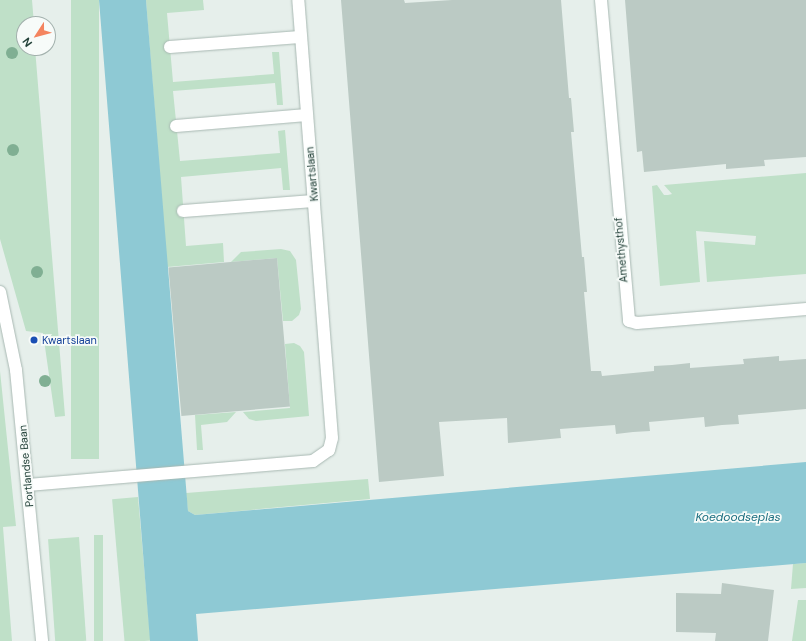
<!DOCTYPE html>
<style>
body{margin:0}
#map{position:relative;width:806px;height:641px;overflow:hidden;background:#e6efeb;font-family:"DM Sans",sans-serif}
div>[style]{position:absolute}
.green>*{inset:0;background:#bfe0c8;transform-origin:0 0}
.water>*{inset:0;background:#8ec9d4}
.building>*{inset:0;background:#bbcac4;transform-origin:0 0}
.roads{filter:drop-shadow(0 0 1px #a8b8b2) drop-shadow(0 0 1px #a8b8b2)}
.lane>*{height:12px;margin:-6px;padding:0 6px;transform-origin:6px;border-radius:6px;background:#fff}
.street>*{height:12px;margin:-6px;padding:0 6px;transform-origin:6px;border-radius:6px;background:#fff}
.secondary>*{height:12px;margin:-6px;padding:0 6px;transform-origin:6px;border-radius:6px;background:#fff}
.trees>*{width:12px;height:12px;margin:-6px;border-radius:50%;background:#80af93}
.dots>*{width:11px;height:11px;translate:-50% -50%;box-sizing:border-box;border:2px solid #f7fbf9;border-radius:50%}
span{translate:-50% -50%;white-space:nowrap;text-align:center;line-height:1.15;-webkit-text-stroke:3.5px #f7fbf9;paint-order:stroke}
.street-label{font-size:11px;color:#24423a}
.transit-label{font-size:11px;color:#164399}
.left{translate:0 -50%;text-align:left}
.water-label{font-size:12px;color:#1c6f80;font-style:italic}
.north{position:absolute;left:16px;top:16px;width:40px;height:40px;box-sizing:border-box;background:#f7fbf9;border:1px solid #a3b1ad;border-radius:50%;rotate:234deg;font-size:11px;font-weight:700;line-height:16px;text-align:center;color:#24423a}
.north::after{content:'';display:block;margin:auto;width:14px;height:18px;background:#f4845f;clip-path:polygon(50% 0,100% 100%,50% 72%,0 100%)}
</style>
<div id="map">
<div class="green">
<i style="clip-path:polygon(0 0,32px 0,34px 24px,24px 24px,24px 48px,35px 48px,65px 416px,55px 417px,43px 333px,26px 331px,0 239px)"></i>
<i style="left:71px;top:0;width:28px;height:459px"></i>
<i style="clip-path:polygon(146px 0,203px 0,204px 10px,167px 13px,173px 82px,274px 74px,272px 52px,279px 52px,283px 105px,277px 105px,275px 83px,173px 91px,180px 161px,280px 153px,278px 131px,285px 130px,290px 190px,283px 190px,281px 168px,181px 177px,186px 246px,223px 243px,224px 262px,167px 267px)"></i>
<i style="clip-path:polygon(806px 173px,806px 274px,707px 282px,704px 241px,755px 245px,756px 236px,696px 231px,700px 282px,660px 286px,652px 186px,657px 185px,664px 195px,668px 195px,672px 194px,664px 185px)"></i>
<i style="clip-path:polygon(281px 249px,290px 251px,296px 260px,301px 309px,299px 315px,292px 321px,283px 321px,277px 258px,231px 262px,241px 252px)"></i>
<i style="clip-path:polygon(294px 343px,300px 346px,304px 352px,309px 416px,256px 421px,249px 419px,243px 412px,290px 408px,285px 344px)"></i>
<i style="clip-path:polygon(0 371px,16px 526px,3px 527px,12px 641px,0 641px)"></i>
<i style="clip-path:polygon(236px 412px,227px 422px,201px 425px,203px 450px,197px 450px,195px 415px)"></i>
<i style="clip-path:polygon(368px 479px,370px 499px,195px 515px,188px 511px,186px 493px)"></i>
<i style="left:138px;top:497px;width:144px;height:26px;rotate:85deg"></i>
<i style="left:94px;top:535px;width:9px;height:106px"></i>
<i style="left:79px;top:537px;width:104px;height:31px;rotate:86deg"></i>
<i style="clip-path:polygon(806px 563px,806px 588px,791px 589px,793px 564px)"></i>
<i style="clip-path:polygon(798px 600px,806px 600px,806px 641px,792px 641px)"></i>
</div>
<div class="water">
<i style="clip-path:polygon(99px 0,146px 0,188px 511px,195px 515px,806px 462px,806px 563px,196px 614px,198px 641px,150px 641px)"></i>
</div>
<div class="building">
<i style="clip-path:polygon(341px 0,404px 0,405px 3px,452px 0,561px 0,569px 98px,571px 98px,574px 132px,571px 132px,582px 257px,584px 257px,587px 292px,584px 292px,591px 371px,601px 371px,602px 376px,654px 371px,654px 366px,672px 365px,690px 363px,690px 368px,744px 364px,743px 359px,779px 356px,779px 361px,806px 359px,806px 409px,738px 415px,739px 424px,722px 425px,705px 427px,704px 417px,649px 422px,650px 431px,633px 432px,616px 434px,615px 425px,560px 429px,561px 438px,508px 443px,507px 418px,439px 422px,444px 476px,379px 482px)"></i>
<i style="clip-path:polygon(625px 0,806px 0,806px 157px,764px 160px,765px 166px,726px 169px,726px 164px,644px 172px,642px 151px,637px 152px)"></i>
<i style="left:277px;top:258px;width:149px;height:109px;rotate:85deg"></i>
<i style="clip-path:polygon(722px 583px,774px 590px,768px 641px,715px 641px,716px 633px,676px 632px,676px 593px,721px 594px)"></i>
</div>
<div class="roads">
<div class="lane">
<i style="left:170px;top:47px;width:130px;rotate:-4.4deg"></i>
<i style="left:176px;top:126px;width:131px;rotate:-4.8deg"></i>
<i style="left:183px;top:211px;width:131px;rotate:-4.4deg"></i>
</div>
<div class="street">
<i style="left:601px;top:0;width:322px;rotate:85deg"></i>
<i style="left:629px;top:321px;width:8px;rotate:14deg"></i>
<i style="left:637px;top:323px;width:170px;rotate:-4.7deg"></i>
<i style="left:28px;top:485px;width:286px;rotate:-4.8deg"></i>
<i style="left:313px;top:461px;width:19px;rotate:-35deg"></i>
<i style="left:329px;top:450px;width:12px;rotate:-76deg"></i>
<i style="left:332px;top:438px;width:439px;rotate:-94.4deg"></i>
</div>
<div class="secondary">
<i style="left:0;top:292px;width:80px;rotate:78.4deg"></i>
<i style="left:16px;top:370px;width:272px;rotate:84.5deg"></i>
</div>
</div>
<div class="trees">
<i style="left:12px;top:53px"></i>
<i style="left:13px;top:150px"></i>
<i style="left:37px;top:272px"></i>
<i style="left:45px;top:381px"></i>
</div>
<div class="dots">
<i style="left:34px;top:340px;background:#1a4fb4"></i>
</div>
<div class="street-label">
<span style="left:312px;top:174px;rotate:-95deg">Kwartslaan</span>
<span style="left:621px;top:250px;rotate:-95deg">Amethysthof</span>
<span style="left:26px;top:466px;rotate:-95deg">Portlandse Baan</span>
</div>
<div class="transit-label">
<span class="left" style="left:42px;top:340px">Kwartslaan</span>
</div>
<div class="water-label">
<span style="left:738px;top:518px">Koedoodseplas</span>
</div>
<div class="north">N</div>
</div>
